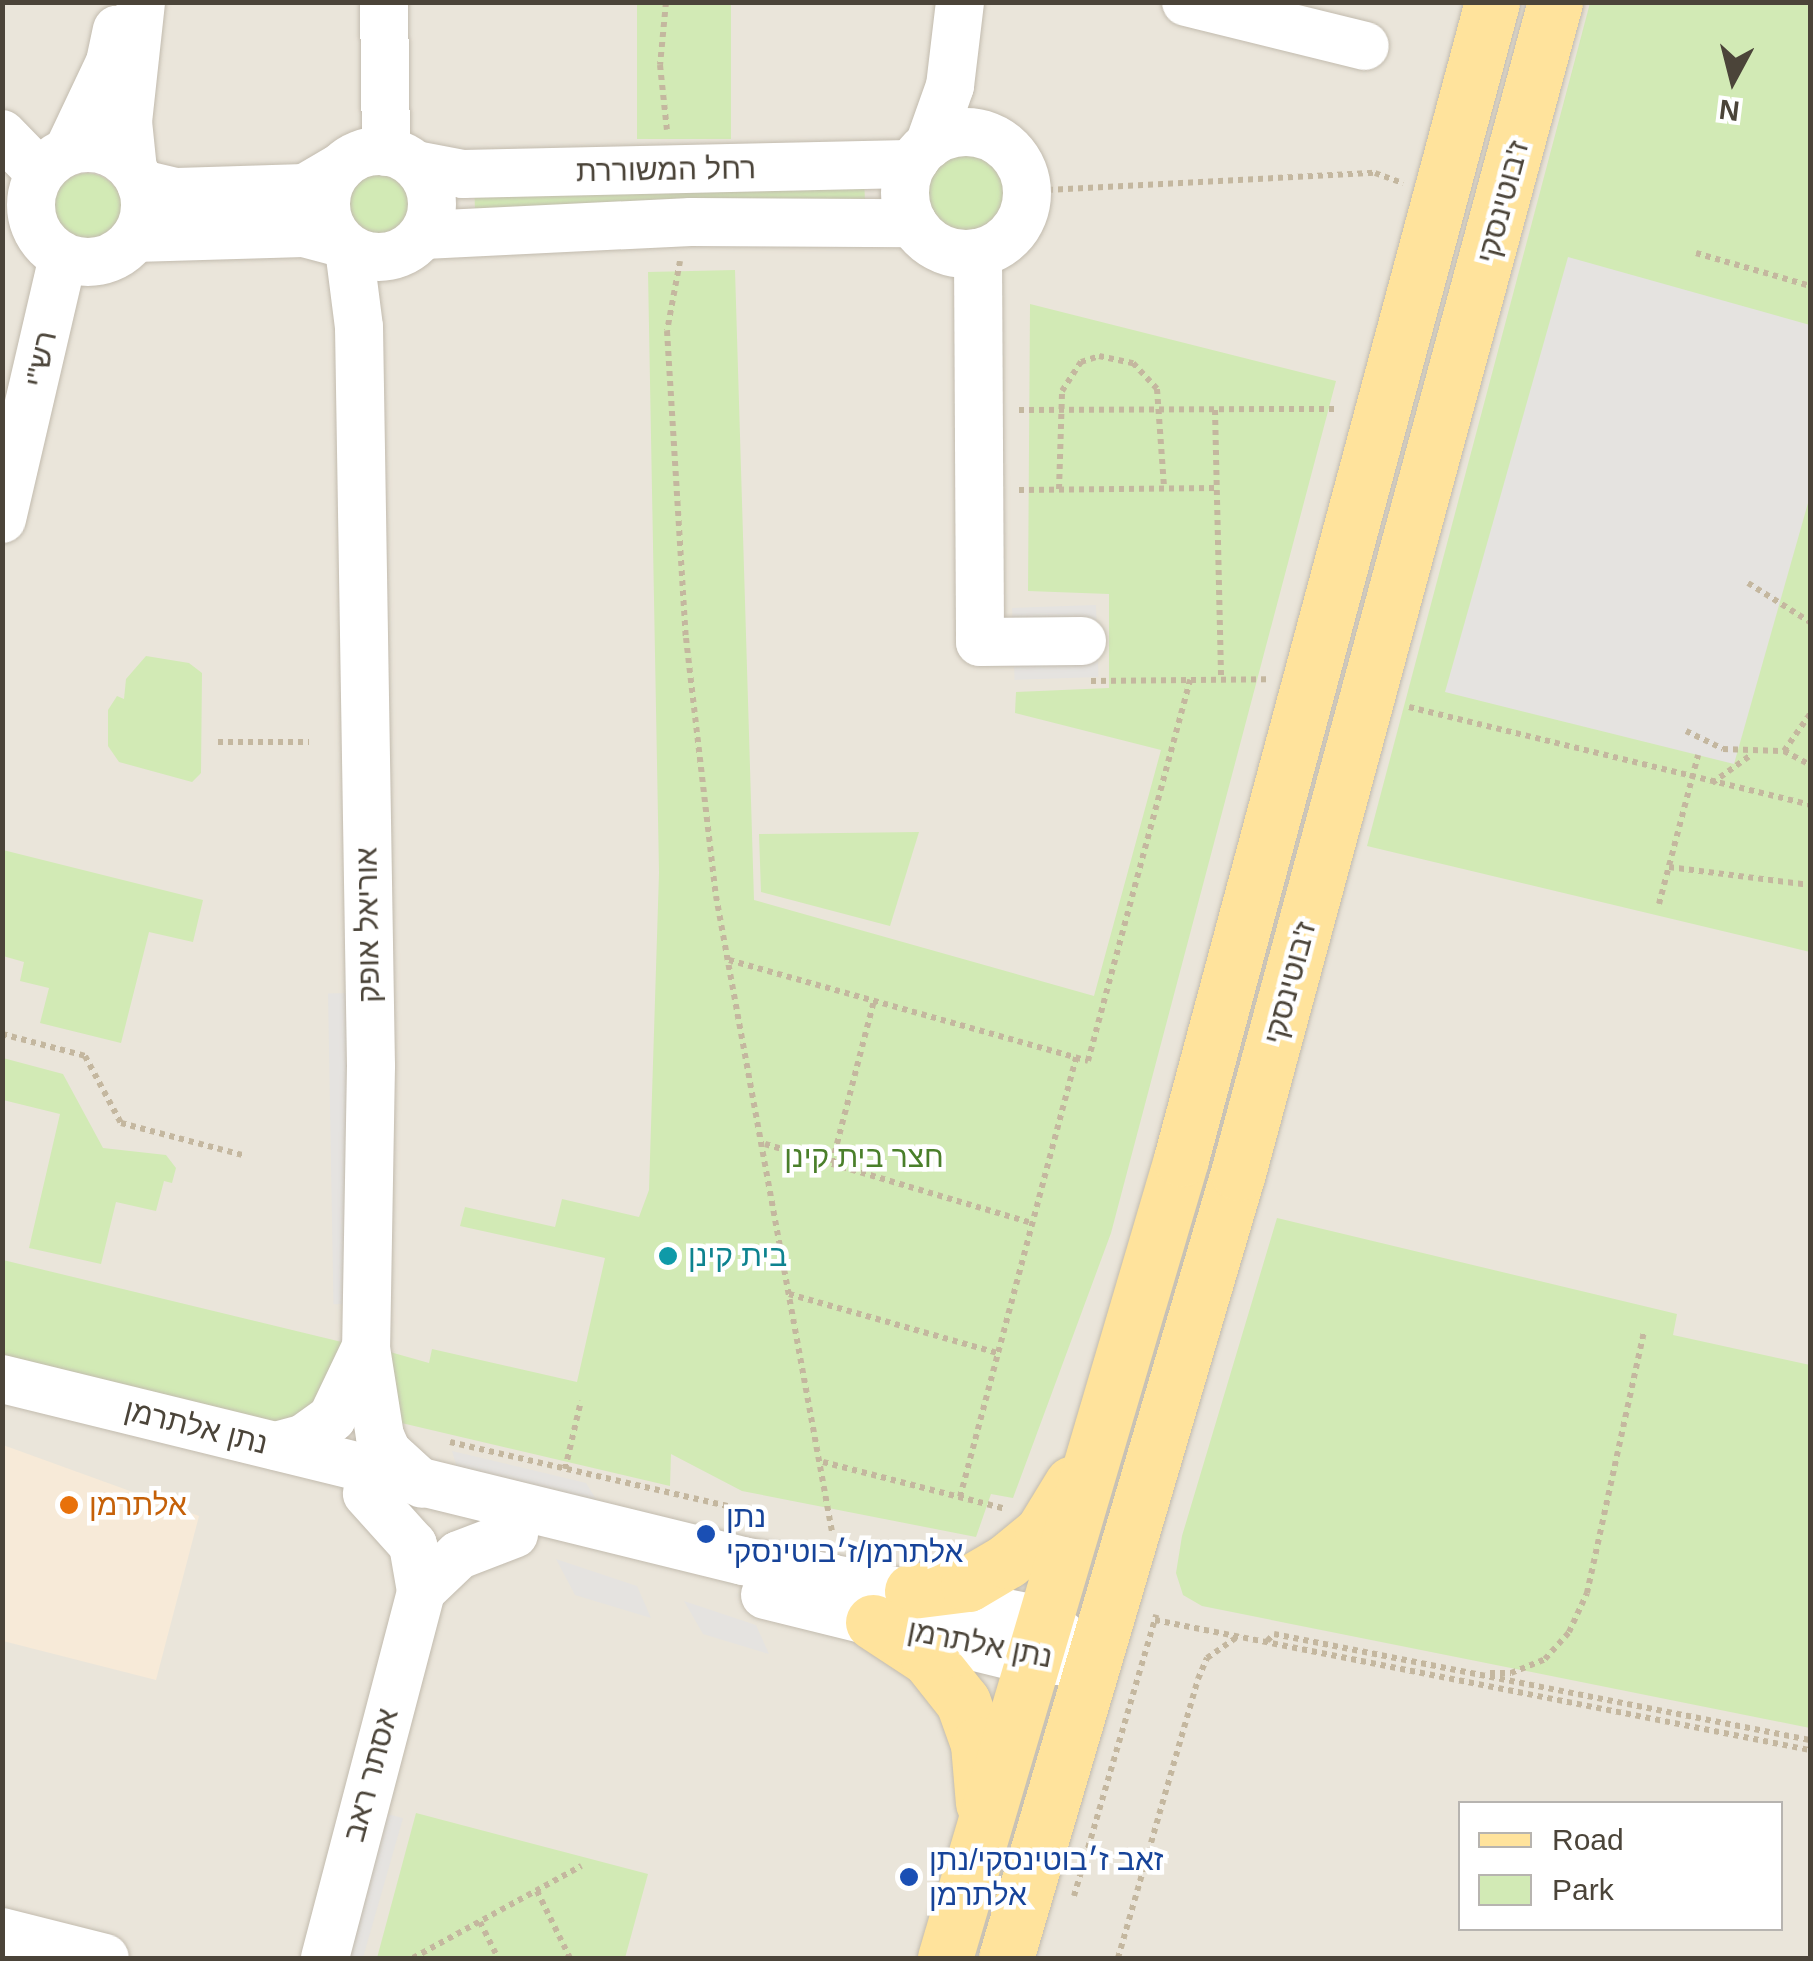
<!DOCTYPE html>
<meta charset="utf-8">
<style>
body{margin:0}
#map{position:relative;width:1813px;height:1961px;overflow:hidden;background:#f6f3ec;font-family:Helvetica,"Noto Sans Hebrew",sans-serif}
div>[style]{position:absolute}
.residential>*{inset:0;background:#eae5da}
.commercial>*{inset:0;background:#f7ead8}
.green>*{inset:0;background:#d2eab5;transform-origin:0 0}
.round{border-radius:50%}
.parking>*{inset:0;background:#e5e3e0;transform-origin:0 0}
.path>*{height:6px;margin-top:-3px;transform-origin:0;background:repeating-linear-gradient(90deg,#c4b79f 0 5px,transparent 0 10px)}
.roads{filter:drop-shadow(0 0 2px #c2bbae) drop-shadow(0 0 2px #c2bbae)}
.minor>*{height:48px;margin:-24px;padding:0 24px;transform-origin:24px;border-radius:24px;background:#fff}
.minor>.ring{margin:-24px;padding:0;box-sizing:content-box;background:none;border:48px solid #fff;border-radius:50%}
.major>*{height:55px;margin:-27.5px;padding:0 27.5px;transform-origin:27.5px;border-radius:27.5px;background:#ffe39c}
.dots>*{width:28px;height:28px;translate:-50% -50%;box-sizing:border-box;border:5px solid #fff;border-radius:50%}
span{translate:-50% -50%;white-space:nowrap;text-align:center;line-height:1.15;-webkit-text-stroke:9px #fff;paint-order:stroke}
.street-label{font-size:30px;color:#4b4439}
.park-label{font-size:30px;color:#4a7f2a}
.culture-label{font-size:30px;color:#0d838f}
.left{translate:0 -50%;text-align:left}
.food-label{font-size:30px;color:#c56008}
.transit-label{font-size:30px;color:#164399}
.frame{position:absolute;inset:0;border:5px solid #4b4439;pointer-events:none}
.legend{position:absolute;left:1458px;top:1801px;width:325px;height:130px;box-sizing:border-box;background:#fff;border:2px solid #b7b4b0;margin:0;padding:12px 18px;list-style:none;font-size:30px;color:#4b4439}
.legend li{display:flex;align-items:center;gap:20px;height:50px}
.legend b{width:50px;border:2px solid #b7b4b0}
.north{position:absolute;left:1683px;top:30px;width:100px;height:100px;-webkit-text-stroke:8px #fff;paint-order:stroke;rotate:187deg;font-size:28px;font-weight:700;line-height:40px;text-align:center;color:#4b4439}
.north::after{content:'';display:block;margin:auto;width:35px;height:45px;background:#4b4439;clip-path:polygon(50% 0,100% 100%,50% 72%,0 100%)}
</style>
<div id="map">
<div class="residential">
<i style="clip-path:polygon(evenodd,3px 3px,1810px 3px,1810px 1958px,3px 1958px,3px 3px,1460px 1804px,1780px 1804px,1780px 1928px,1460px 1928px,1460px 1804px)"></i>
</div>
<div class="commercial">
<i style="clip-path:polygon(3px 1445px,199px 1516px,156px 1680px,3px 1641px)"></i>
</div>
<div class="green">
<i style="left:637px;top:3px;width:94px;height:136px"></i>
<i style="clip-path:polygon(1590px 3px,1810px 3px,1810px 952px,1367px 846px)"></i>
<i class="round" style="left:926px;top:149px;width:84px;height:84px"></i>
<i class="round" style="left:349px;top:172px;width:62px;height:62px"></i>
<i class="round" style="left:52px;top:173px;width:70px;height:70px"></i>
<i style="left:864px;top:174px;width:34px;height:390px;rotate:88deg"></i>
<i style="clip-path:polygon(735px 270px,754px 900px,1094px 996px,1161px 750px,1015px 713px,1016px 692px,1109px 688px,1109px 594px,1028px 591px,1030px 304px,1336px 381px,1111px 1233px,1013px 1498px,991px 1494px,976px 1537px,742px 1491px,671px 1454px,670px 1486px,393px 1421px,390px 1352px,429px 1363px,432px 1349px,577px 1382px,605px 1258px,460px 1226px,465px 1207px,555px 1227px,562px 1199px,639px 1217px,649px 1190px,659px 873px,648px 272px)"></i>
<i style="clip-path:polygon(146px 656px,189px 663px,202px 673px,201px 773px,192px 782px,119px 762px,108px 746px,108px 710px,117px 696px,124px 699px,126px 679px)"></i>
<i style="clip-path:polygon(919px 832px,890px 926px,761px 892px,759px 834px)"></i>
<i style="clip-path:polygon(3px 850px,203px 900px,193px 942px,149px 932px,121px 1043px,40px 1023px,49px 988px,20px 981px,24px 962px,3px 956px)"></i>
<i style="clip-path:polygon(3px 1058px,63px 1074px,103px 1148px,166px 1155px,176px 1168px,172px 1183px,164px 1181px,156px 1211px,116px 1202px,101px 1264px,29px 1248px,60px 1114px,3px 1100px)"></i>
<i style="clip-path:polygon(1277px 1218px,1677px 1314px,1673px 1335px,1810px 1365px,1810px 1728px,1202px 1606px,1183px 1595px,1176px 1573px,1182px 1536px)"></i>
<i style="clip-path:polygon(3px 1260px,350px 1344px,341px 1381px,272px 1434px,3px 1368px)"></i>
<i style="clip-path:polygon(416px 1813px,648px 1874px,625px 1958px,377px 1958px)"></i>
</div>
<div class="parking">
<i style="clip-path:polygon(1568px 257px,1810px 325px,1810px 496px,1734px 764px,1445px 692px)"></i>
<i style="left:1096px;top:605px;width:72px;height:84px;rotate:88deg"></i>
<i style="left:350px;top:993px;width:311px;height:22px;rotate:89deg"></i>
<i style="clip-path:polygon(452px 1451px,586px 1483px,607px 1517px,461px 1481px)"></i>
<i style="clip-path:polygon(556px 1559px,637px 1586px,651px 1618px,575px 1595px)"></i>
<i style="clip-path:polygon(684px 1601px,756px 1625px,769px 1654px,703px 1634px)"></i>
<i style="left:378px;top:1811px;width:26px;height:152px;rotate:16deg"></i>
</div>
<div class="path">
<i style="left:666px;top:2px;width:63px;rotate:95.4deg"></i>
<i style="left:660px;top:65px;width:65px;rotate:83.9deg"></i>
<i style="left:1028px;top:191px;width:347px;rotate:-3deg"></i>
<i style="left:1375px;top:173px;width:30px;rotate:20deg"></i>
<i style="left:1696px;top:253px;width:119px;rotate:16.1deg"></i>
<i style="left:680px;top:261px;width:71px;rotate:100.5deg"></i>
<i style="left:667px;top:331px;width:308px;rotate:86.5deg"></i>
<i style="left:686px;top:638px;width:260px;rotate:83.4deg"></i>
<i style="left:716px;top:896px;width:646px;rotate:79.66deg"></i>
<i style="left:1019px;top:410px;width:319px;rotate:-0.2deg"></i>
<i style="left:1215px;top:410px;width:269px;rotate:88.7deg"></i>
<i style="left:1059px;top:489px;width:98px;rotate:-88.2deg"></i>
<i style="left:1062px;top:391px;width:35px;rotate:-57deg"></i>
<i style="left:1081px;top:362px;width:19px;rotate:-18deg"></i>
<i style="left:1099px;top:356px;width:35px;rotate:12deg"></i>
<i style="left:1133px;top:363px;width:35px;rotate:47deg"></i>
<i style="left:1157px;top:389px;width:98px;rotate:85.9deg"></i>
<i style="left:1019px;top:490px;width:198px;rotate:-0.6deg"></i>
<i style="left:1748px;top:583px;width:73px;rotate:32.2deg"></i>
<i style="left:1091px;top:681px;width:178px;rotate:-0.6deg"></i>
<i style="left:1409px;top:707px;width:413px;rotate:13.7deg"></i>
<i style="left:1686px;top:731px;width:41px;rotate:25.9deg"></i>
<i style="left:1723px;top:749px;width:61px;rotate:1.9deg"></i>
<i style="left:1784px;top:751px;width:45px;rotate:-54.9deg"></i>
<i style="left:218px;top:742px;width:91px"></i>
<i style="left:1784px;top:751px;width:30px;rotate:28deg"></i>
<i style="left:1712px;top:783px;width:48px;rotate:-35.7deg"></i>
<i style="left:1669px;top:867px;width:142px;rotate:7.3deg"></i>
<i style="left:1659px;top:904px;width:154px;rotate:-75.3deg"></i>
<i style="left:729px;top:960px;width:373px;rotate:15.7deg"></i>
<i style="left:1088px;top:1061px;width:395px;rotate:-75deg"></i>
<i style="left:2px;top:1034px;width:86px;rotate:14.8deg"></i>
<i style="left:85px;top:1056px;width:76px;rotate:61.8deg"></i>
<i style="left:121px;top:1123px;width:129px;rotate:14.8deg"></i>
<i style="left:765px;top:1144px;width:278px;rotate:16.5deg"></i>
<i style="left:832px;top:1163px;width:167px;rotate:-75.5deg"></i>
<i style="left:789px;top:1294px;width:217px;rotate:15.8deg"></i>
<i style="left:450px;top:1442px;width:308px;rotate:13deg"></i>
<i style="left:823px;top:1462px;width:189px;rotate:14.4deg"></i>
<i style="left:565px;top:1469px;width:70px;rotate:-76.8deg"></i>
<i style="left:960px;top:1497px;width:455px;rotate:-75.2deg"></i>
<i style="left:1155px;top:1620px;width:668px;rotate:11.23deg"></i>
<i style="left:1267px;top:1641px;width:10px;rotate:-45deg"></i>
<i style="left:1274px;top:1634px;width:546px;rotate:11.19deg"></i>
<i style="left:1490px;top:1673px;width:21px"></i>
<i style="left:1511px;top:1673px;width:37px;rotate:-22deg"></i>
<i style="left:1545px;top:1659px;width:36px;rotate:-48deg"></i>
<i style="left:1569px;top:1632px;width:43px;rotate:-65.2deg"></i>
<i style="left:1587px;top:1593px;width:267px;rotate:-77.7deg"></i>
<i style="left:537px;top:1891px;width:75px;rotate:63.8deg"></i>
<i style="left:1074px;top:1896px;width:293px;rotate:-73.7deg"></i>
<i style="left:480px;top:1922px;width:40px;rotate:63.4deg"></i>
<i style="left:413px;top:1958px;width:192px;rotate:-28.7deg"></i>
<i style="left:1118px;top:1958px;width:290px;rotate:-74deg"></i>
<i style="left:1198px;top:1679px;width:23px;rotate:-67deg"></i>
<i style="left:1207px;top:1658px;width:40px;rotate:-34.9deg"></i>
</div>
<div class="roads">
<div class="minor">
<i style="left:384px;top:2px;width:150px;rotate:89.2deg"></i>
<i style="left:1186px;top:2px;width:184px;rotate:13.8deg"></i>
<i class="ring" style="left:905px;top:132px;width:74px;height:74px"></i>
<i style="left:2px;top:134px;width:54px;rotate:45.7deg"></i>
<i style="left:929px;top:145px;width:63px;rotate:-70.4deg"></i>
<i style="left:950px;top:86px;width:85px;rotate:-83.2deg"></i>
<i class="ring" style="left:31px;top:148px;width:66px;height:66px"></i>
<i class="ring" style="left:326px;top:151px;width:58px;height:58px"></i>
<i style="left:68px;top:151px;width:98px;rotate:-64.7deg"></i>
<i style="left:110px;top:62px;width:33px;rotate:-78deg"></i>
<i style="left:416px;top:165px;width:48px;rotate:10.8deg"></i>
<i style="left:463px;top:174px;width:445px;rotate:-1.3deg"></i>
<i style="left:908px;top:164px;width:9px;rotate:-32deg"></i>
<i style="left:133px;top:170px;width:48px;rotate:-95.9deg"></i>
<i style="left:128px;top:122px;width:121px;rotate:-83.8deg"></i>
<i style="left:141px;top:184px;width:37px;rotate:13deg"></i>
<i style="left:177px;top:192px;width:128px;rotate:-1.8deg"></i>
<i style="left:305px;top:188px;width:42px;rotate:-30.3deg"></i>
<i style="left:424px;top:235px;width:267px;rotate:-2.8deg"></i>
<i style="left:691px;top:222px;width:222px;rotate:0.3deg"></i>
<i style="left:135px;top:238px;width:169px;rotate:-1.7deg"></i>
<i style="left:304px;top:233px;width:39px;rotate:15deg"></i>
<i style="left:349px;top:249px;width:79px;rotate:82.7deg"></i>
<i style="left:359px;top:327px;width:739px;rotate:89.07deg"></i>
<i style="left:371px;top:1066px;width:282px;rotate:91deg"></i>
<i style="left:366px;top:1348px;width:89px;rotate:81deg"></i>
<i style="left:380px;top:1436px;width:17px;rotate:66deg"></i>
<i style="left:387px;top:1452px;width:47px;rotate:42.4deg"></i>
<i style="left:978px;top:253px;width:389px;rotate:89.7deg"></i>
<i style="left:980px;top:642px;width:102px;rotate:-0.6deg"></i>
<i style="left:2px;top:519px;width:269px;rotate:-76.9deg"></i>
<i style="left:2px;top:1379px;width:763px;rotate:13.8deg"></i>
<i style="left:743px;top:1561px;width:308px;rotate:11.2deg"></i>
<i style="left:1045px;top:1621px;width:35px;rotate:40deg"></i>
<i style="left:276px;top:1446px;width:28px;rotate:-15deg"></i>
<i style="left:303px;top:1439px;width:36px;rotate:-36deg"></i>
<i style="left:332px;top:1418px;width:74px;rotate:-64.5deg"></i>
<i style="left:421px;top:1591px;width:52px;rotate:-43.5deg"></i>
<i style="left:459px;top:1555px;width:59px;rotate:-20.9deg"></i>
<i style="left:765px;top:1595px;width:275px;rotate:13.9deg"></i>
<i style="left:1032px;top:1661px;width:38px"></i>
<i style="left:2px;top:1932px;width:106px;rotate:14.2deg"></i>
<i style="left:325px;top:1958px;width:379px;rotate:-75.3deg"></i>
<i style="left:421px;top:1591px;width:47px;rotate:-99.9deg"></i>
<i style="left:413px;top:1545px;width:69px;rotate:-132deg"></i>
</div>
<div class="major">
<i style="left:912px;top:1591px;width:56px;rotate:-7.1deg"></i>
<i style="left:968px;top:1584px;width:45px;rotate:-30.5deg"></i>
<i style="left:1007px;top:1561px;width:45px;rotate:-39.6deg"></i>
<i style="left:1042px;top:1532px;width:57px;rotate:-58.5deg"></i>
<i style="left:873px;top:1622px;width:66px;rotate:33.2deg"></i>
<i style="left:928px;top:1658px;width:56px;rotate:51.5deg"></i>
<i style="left:963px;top:1702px;width:45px;rotate:70.3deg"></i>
<i style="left:978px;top:1744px;width:59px;rotate:85.2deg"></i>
<i style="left:945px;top:1958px;width:833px;rotate:-73.54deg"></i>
<i style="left:1181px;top:1159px;width:1198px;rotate:-74.95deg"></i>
<i style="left:1006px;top:1958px;width:819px;rotate:-73.54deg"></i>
<i style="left:1238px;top:1173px;width:1213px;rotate:-74.85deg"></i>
</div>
</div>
<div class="dots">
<i style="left:668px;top:1256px;background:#0f9aa8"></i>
<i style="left:69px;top:1505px;background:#e8710a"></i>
<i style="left:706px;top:1534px;background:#1a4fb4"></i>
<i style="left:909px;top:1877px;background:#1a4fb4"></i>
</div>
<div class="street-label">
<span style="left:666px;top:170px;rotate:-1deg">רחל המשוררת</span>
<span style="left:1503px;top:202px;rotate:-75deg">ז'בוטינסקי</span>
<span style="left:41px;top:359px;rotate:-78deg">רש"י</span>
<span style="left:368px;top:925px;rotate:-91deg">אוריאל אופק</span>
<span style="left:1290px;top:983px;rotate:-75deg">ז'בוטינסקי</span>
<span style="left:196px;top:1427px;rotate:14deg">נתן אלתרמן</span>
<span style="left:980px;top:1644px;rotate:11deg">נתן אלתרמן</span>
<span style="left:371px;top:1775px;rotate:-75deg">אסתר ראב</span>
</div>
<div class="park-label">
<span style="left:864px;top:1157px">חצר בית קינן</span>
</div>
<div class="culture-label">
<span class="left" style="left:688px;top:1256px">בית קינן</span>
</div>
<div class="food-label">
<span class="left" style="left:89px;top:1505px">אלתרמן</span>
</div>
<div class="transit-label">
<span class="left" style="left:726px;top:1534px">נתן<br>אלתרמן/ז׳בוטינסקי</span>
<span class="left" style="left:929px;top:1877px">זאב ז׳בוטינסקי/נתן<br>אלתרמן</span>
</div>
<div class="frame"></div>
<ul class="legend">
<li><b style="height:12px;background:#ffe39c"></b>Road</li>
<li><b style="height:28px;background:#d2eab5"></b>Park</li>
</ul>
<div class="north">N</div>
</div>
